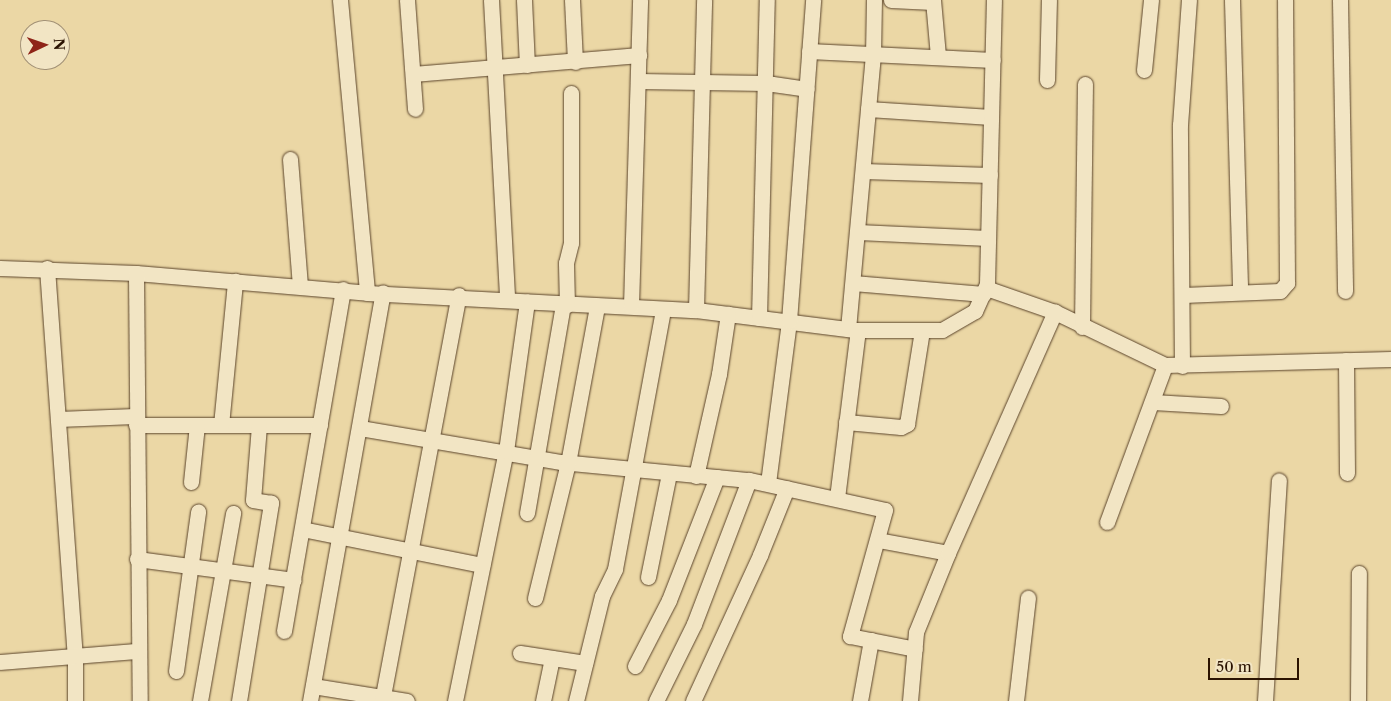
<!DOCTYPE html>
<style>
body{margin:0}
#map{position:relative;width:1391px;height:701px;overflow:hidden;background:#ebd7a5;font-family:"Libre Caslon Text",serif}
div>[style]{position:absolute}
.roads{filter:drop-shadow(0 0 1px #5b442b) drop-shadow(0 0 1px #5b442b)}
.street>*{height:15px;margin:-7.5px;padding:0 7.5px;transform-origin:7.5px;border-radius:7.5px;background:#f2e5c4}
span{translate:-50% -50%;white-space:nowrap;text-align:center;line-height:1.15;-webkit-text-stroke:4px #f2e5c4;paint-order:stroke}
.north{position:absolute;left:20px;top:20px;width:50px;height:50px;box-sizing:border-box;background:#f2e5c4;border:1px solid #a29176;border-radius:50%;rotate:87deg;font-size:14px;font-weight:700;line-height:20px;text-align:center;color:#2b1302}
.north::after{content:'';display:block;margin:auto;width:18px;height:22px;background:#8f2418;clip-path:polygon(50% 0,100% 100%,50% 72%,0 100%)}
.scale{position:absolute;left:1208px;top:658px;width:91px;height:22px;box-sizing:border-box;border:2px solid #2b1302;border-top:0;padding-left:6px;font-size:15px;line-height:18px;white-space:nowrap;color:#2b1302;-webkit-text-stroke:4px #f2e5c4;paint-order:stroke}
</style>
<div id="map">
<div class="roads">
<div class="street">
<i style="left:340px;top:0;width:294px;rotate:84.7deg"></i>
<i style="left:407px;top:0;width:109px;rotate:85.8deg"></i>
<i style="left:491px;top:0;width:299px;rotate:86.9deg"></i>
<i style="left:524px;top:0;width:65px;rotate:87.4deg"></i>
<i style="left:572px;top:0;width:62px;rotate:87.2deg"></i>
<i style="left:891px;top:0;width:42px;rotate:2.7deg"></i>
<i style="left:933px;top:0;width:56px;rotate:84.9deg"></i>
<i style="left:1232px;top:0;width:292px;rotate:88.4deg"></i>
<i style="left:1340px;top:0;width:291px;rotate:89deg"></i>
<i style="left:809px;top:51px;width:184px;rotate:2.8deg"></i>
<i style="left:1144px;top:70px;width:70px;rotate:-84.3deg"></i>
<i style="left:413px;top:74px;width:227px;rotate:-4.8deg"></i>
<i style="left:1047px;top:80px;width:80px;rotate:-88.6deg"></i>
<i style="left:638px;top:81px;width:128px;rotate:0.9deg"></i>
<i style="left:766px;top:83px;width:41px;rotate:8.3deg"></i>
<i style="left:868px;top:109px;width:123px;rotate:3.7deg"></i>
<i style="left:290px;top:159px;width:127px;rotate:85.5deg"></i>
<i style="left:863px;top:171px;width:127px;rotate:1.8deg"></i>
<i style="left:858px;top:232px;width:130px;rotate:2.6deg"></i>
<i style="left:0;top:268px;width:136px;rotate:2.1deg"></i>
<i style="left:136px;top:273px;width:232px;rotate:4.9deg"></i>
<i style="left:367px;top:293px;width:329px;rotate:3deg"></i>
<i style="left:696px;top:310px;width:160px;rotate:7.2deg"></i>
<i style="left:855px;top:330px;width:87px"></i>
<i style="left:942px;top:330px;width:38px;rotate:-30deg"></i>
<i style="left:975px;top:311px;width:30px;rotate:-66deg"></i>
<i style="left:987px;top:284px;width:284px;rotate:-88.6deg"></i>
<i style="left:47px;top:268px;width:389px;rotate:85.9deg"></i>
<i style="left:75px;top:656px;width:45px;rotate:90deg"></i>
<i style="left:136px;top:273px;width:428px;rotate:89.5deg"></i>
<i style="left:853px;top:283px;width:131px;rotate:4.8deg"></i>
<i style="left:986px;top:288px;width:73px;rotate:19.2deg"></i>
<i style="left:1055px;top:312px;width:122px;rotate:25.7deg"></i>
<i style="left:1165px;top:365px;width:226px;rotate:-1.5deg"></i>
<i style="left:1183px;top:295px;width:97px;rotate:-2.4deg"></i>
<i style="left:1280px;top:291px;width:11px;rotate:-49deg"></i>
<i style="left:1287px;top:283px;width:283px;rotate:-90.4deg"></i>
<i style="left:567px;top:305px;width:42px;rotate:-91.4deg"></i>
<i style="left:566px;top:263px;width:21px;rotate:-76deg"></i>
<i style="left:571px;top:243px;width:150px;rotate:-90deg"></i>
<i style="left:631px;top:306px;width:306px;rotate:-88.3deg"></i>
<i style="left:696px;top:310px;width:310px;rotate:-88.5deg"></i>
<i style="left:759px;top:318px;width:318px;rotate:-88.6deg"></i>
<i style="left:1082px;top:327px;width:243px;rotate:-89.3deg"></i>
<i style="left:848px;top:329px;width:274px;rotate:-84.8deg"></i>
<i style="left:873px;top:56px;width:56px;rotate:-89deg"></i>
<i style="left:1346px;top:360px;width:113px;rotate:89.5deg"></i>
<i style="left:1182px;top:366px;width:241px;rotate:-90.5deg"></i>
<i style="left:1180px;top:125px;width:125px;rotate:-85.9deg"></i>
<i style="left:1153px;top:402px;width:68px;rotate:3.4deg"></i>
<i style="left:58px;top:419px;width:77px;rotate:-2.2deg"></i>
<i style="left:846px;top:422px;width:55px;rotate:5.2deg"></i>
<i style="left:901px;top:427px;width:7px;rotate:-27deg"></i>
<i style="left:907px;top:424px;width:95px;rotate:-80.9deg"></i>
<i style="left:136px;top:425px;width:184px"></i>
<i style="left:221px;top:425px;width:145px;rotate:-84.4deg"></i>
<i style="left:360px;top:428px;width:204px;rotate:9.6deg"></i>
<i style="left:561px;top:462px;width:189px;rotate:5.5deg"></i>
<i style="left:749px;top:480px;width:139px;rotate:12.4deg"></i>
<i style="left:885px;top:510px;width:131px;rotate:105.5deg"></i>
<i style="left:850px;top:636px;width:66px;rotate:11.3deg"></i>
<i style="left:696px;top:476px;width:105px;rotate:-77.3deg"></i>
<i style="left:719px;top:374px;width:61px;rotate:-81.5deg"></i>
<i style="left:191px;top:482px;width:57px;rotate:-84deg"></i>
<i style="left:768px;top:483px;width:163px;rotate:-82.6deg"></i>
<i style="left:789px;top:321px;width:322px;rotate:-85.7deg"></i>
<i style="left:837px;top:498px;width:169px;rotate:-82.9deg"></i>
<i style="left:527px;top:513px;width:212px;rotate:-80.2deg"></i>
<i style="left:1107px;top:522px;width:167px;rotate:-69.7deg"></i>
<i style="left:302px;top:529px;width:184px;rotate:11.3deg"></i>
<i style="left:878px;top:540px;width:71px;rotate:10.5deg"></i>
<i style="left:137px;top:559px;width:158px;rotate:7.6deg"></i>
<i style="left:648px;top:577px;width:105px;rotate:-78.5deg"></i>
<i style="left:535px;top:598px;width:139px;rotate:-76.3deg"></i>
<i style="left:568px;top:463px;width:160px;rotate:-79.5deg"></i>
<i style="left:284px;top:631px;width:347px;rotate:-80.2deg"></i>
<i style="left:520px;top:653px;width:66px;rotate:8.7deg"></i>
<i style="left:0;top:662px;width:138px;rotate:-4.6deg"></i>
<i style="left:635px;top:666px;width:74px;rotate:-62.7deg"></i>
<i style="left:669px;top:600px;width:132px;rotate:-68.7deg"></i>
<i style="left:176px;top:671px;width:161px;rotate:-82.1deg"></i>
<i style="left:313px;top:686px;width:95px;rotate:9.1deg"></i>
<i style="left:200px;top:701px;width:191px;rotate:-80deg"></i>
<i style="left:239px;top:701px;width:201px;rotate:-80.8deg"></i>
<i style="left:271px;top:503px;width:18px;rotate:-171deg"></i>
<i style="left:253px;top:500px;width:75px;rotate:-85.4deg"></i>
<i style="left:310px;top:701px;width:415px;rotate:-79.9deg"></i>
<i style="left:382px;top:701px;width:413px;rotate:-79.3deg"></i>
<i style="left:455px;top:701px;width:255px;rotate:-78.5deg"></i>
<i style="left:506px;top:451px;width:151px;rotate:-82deg"></i>
<i style="left:543px;top:701px;width:44px;rotate:-78.2deg"></i>
<i style="left:576px;top:701px;width:108px;rotate:-76.1deg"></i>
<i style="left:602px;top:596px;width:30px;rotate:-64deg"></i>
<i style="left:615px;top:569px;width:263px;rotate:-79.5deg"></i>
<i style="left:656px;top:701px;width:86px;rotate:-63.7deg"></i>
<i style="left:694px;top:624px;width:154px;rotate:-69.1deg"></i>
<i style="left:693px;top:701px;width:161px;rotate:-65.3deg"></i>
<i style="left:760px;top:555px;width:72px;rotate:-68.1deg"></i>
<i style="left:860px;top:701px;width:62px;rotate:-79.8deg"></i>
<i style="left:910px;top:701px;width:69px;rotate:-85deg"></i>
<i style="left:916px;top:632px;width:85px;rotate:-67.9deg"></i>
<i style="left:948px;top:553px;width:264px;rotate:-66.1deg"></i>
<i style="left:1016px;top:701px;width:104px;rotate:-83.4deg"></i>
<i style="left:1265px;top:701px;width:221px;rotate:-86.4deg"></i>
<i style="left:1358px;top:701px;width:128px;rotate:-89.6deg"></i>
</div>
</div>
<div class="north">N</div>
<div class="scale">50 m</div>
</div>
